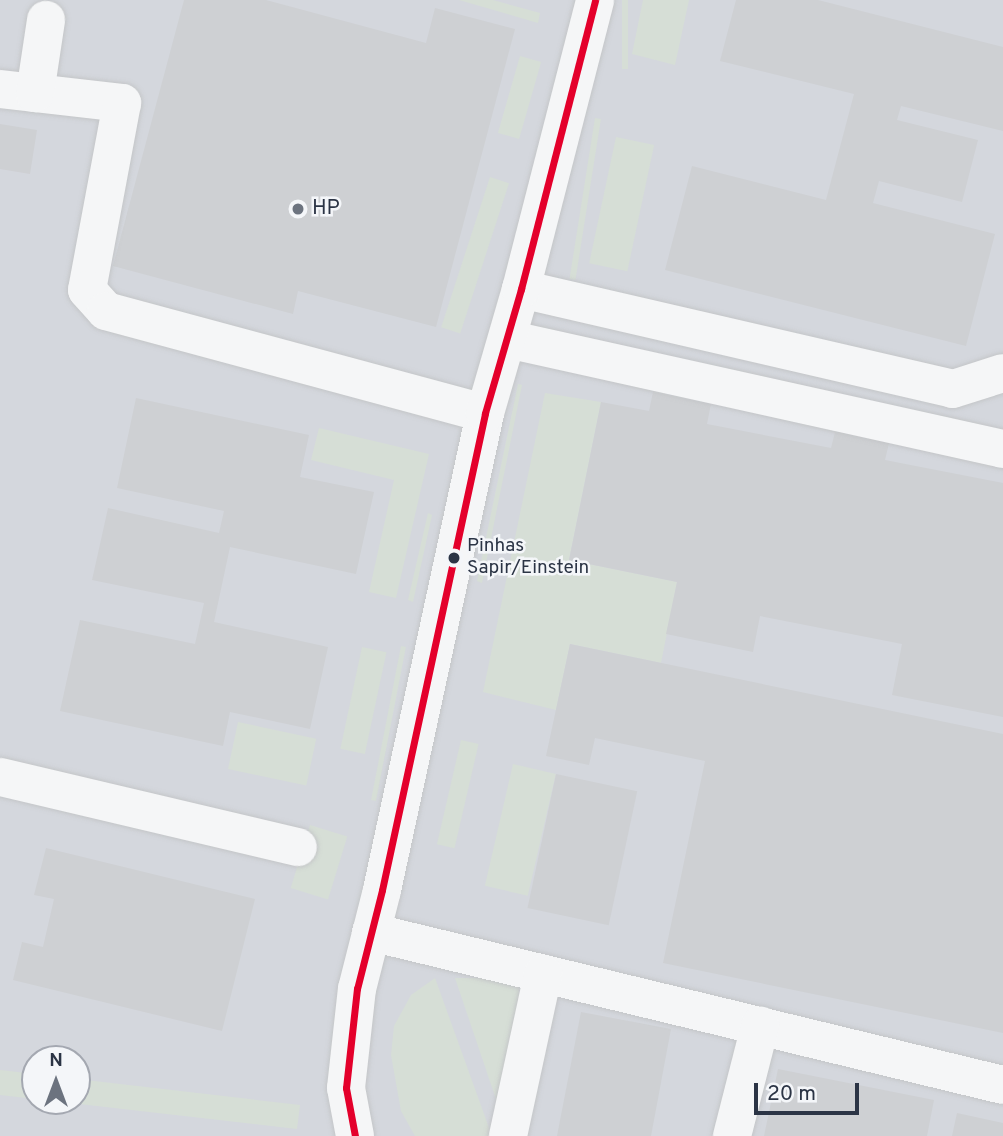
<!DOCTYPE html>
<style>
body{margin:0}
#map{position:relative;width:1003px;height:1136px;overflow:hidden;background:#e6e8ea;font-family:Overpass,sans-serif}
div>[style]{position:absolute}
.built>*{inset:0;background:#d4d7dd}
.green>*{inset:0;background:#d6ded6;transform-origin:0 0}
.building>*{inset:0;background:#ced0d3;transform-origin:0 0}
.roads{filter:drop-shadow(0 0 2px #c4c6c8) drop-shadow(0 0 2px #c4c6c8)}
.minor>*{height:38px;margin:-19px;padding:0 19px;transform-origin:19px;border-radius:19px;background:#f5f6f7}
.bus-1>*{height:7px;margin:-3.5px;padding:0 3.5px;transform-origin:3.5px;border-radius:3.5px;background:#e4002b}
.dots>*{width:19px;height:19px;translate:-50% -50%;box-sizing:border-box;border:4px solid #f4f6f9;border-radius:50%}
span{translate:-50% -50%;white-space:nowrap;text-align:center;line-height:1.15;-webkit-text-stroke:5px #f4f6f9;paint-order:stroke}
.bus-label{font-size:19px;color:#2b3445}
.left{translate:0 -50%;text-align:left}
.poi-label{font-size:21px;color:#2b3445}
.north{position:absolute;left:21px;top:1045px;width:70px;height:70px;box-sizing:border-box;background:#f4f6f9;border:2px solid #a4a8b1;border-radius:50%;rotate:0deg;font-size:19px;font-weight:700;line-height:28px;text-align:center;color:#2b3445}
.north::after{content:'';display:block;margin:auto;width:24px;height:32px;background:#6c737f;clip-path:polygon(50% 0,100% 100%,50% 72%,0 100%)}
.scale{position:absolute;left:754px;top:1083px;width:105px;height:32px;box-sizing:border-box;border:4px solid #2b3445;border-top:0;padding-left:9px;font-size:21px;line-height:24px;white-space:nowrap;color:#2b3445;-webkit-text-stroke:5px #f4f6f9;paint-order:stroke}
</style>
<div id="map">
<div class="built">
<i style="clip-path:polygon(evenodd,0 0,1003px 0,1003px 1136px,0 1136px,0 0,35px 1059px,77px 1059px,77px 1101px,35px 1101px,35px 1059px)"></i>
</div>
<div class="green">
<i style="clip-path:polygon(459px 0,493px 0,540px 13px,538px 23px)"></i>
<i style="left:622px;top:0;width:6px;height:69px"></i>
<i style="clip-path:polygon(643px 0,689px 0,675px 65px,632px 54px)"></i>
<i style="left:520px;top:56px;width:22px;height:80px;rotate:16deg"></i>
<i style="left:595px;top:118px;width:6px;height:163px;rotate:9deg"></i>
<i style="left:616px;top:137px;width:39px;height:129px;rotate:12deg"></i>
<i style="left:490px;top:177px;width:20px;height:158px;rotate:18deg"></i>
<i style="clip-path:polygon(518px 384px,522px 385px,482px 583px,477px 581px)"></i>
<i style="clip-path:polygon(545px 393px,601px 402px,569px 560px,677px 582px,661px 663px,570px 644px,556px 710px,483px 692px)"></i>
<i style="clip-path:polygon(319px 428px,429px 454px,396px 598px,369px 592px,394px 480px,311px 460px)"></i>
<i style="clip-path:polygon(428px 513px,432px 515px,413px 602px,408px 600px)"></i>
<i style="left:401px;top:646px;width:5px;height:157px;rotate:11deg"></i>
<i style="left:362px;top:647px;width:25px;height:104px;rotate:12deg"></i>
<i style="left:238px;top:722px;width:80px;height:48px;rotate:12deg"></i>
<i style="left:461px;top:740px;width:18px;height:107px;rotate:13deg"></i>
<i style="left:513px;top:764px;width:44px;height:125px;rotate:13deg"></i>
<i style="left:310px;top:825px;width:39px;height:66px;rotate:17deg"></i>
<i style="clip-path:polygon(435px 978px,492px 1136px,415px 1136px,401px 1111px,391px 1055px,394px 1026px,411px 995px)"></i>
<i style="clip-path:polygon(455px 978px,518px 978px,521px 1025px,501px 1114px)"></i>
<i style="clip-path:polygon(0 1070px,35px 1074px,35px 1099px,0 1095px)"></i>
<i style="clip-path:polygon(77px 1079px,300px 1105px,297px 1129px,53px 1101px,77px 1101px)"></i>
</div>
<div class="building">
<i style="clip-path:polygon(184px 0,266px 0,426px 43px,435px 8px,515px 29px,436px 327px,298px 291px,293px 314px,113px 266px)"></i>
<i style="clip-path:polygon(736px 0,818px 0,1003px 47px,1003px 131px,901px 106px,897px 120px,978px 140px,962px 202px,879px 181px,873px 203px,995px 234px,966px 346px,665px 270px,692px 166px,826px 200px,854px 94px,720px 61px)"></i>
<i style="clip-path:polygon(0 124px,37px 130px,30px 174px,0 169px)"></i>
<i style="clip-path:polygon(653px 392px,711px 404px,707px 424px,831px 448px,836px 428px,890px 439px,885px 460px,1003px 483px,1003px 717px,892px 695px,902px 644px,760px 616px,753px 652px,666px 634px,677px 582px,569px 560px,601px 402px,649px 411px)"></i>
<i style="clip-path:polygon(136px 398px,309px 435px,300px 477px,374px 492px,356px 574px,230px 547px,214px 622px,328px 647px,310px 729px,230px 712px,223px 746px,60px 711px,80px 620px,195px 644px,204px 603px,92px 580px,108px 508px,219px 533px,224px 511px,117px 488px)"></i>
<i style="clip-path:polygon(570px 644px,1003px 734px,1003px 1033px,663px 963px,705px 761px,595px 738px,589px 765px,546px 756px)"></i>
<i style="left:556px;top:774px;width:83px;height:137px;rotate:12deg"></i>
<i style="clip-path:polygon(46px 848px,255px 899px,222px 1031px,13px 980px,22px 942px,43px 947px,54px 899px,34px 895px)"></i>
<i style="clip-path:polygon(581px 1012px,671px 1029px,651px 1136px,557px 1136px)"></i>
<i style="clip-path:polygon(778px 1069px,934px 1100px,927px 1136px,764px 1136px)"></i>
<i style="clip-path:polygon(957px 1113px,1003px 1123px,1003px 1136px,952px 1136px)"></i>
</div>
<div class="roads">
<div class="minor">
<i style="left:0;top:89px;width:123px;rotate:6.5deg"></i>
<i style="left:122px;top:103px;width:190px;rotate:100.6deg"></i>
<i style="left:87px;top:290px;width:28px;rotate:48deg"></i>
<i style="left:106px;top:311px;width:392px;rotate:15.1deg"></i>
<i style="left:35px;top:93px;width:74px;rotate:-81.4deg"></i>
<i style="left:521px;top:289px;width:443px;rotate:13deg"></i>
<i style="left:953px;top:389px;width:52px;rotate:-17.7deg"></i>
<i style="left:507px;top:339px;width:508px;rotate:12.5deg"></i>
<i style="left:1px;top:777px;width:305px;rotate:13.3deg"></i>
<i style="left:371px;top:932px;width:650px;rotate:13.61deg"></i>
<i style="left:355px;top:1136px;width:49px;rotate:-100.6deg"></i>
<i style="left:346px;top:1088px;width:100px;rotate:-83.7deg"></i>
<i style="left:357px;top:989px;width:102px;rotate:-75.8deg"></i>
<i style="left:382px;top:890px;width:488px;rotate:-77.8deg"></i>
<i style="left:485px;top:413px;width:129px;rotate:-73.8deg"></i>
<i style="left:521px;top:289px;width:298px;rotate:-75.6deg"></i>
<i style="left:508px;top:1136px;width:166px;rotate:-77.8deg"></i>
<i style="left:732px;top:1136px;width:114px;rotate:-75.7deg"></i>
</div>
</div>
<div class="bus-1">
<i style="left:355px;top:1136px;width:49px;rotate:-100.6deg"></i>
<i style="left:346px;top:1088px;width:100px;rotate:-83.7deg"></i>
<i style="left:357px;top:989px;width:102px;rotate:-75.8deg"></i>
<i style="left:382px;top:890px;width:488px;rotate:-77.8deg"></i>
<i style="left:485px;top:413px;width:129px;rotate:-73.8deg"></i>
<i style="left:521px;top:289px;width:298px;rotate:-75.6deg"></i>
</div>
<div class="dots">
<i style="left:298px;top:209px;background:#6c737f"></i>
<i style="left:454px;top:558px;background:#2b3445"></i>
</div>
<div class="bus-label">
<span class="left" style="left:467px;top:558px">Pinhas<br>Sapir/Einstein</span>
</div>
<div class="poi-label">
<span class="left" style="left:312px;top:209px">HP</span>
</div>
<div class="north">N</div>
<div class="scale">20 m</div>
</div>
